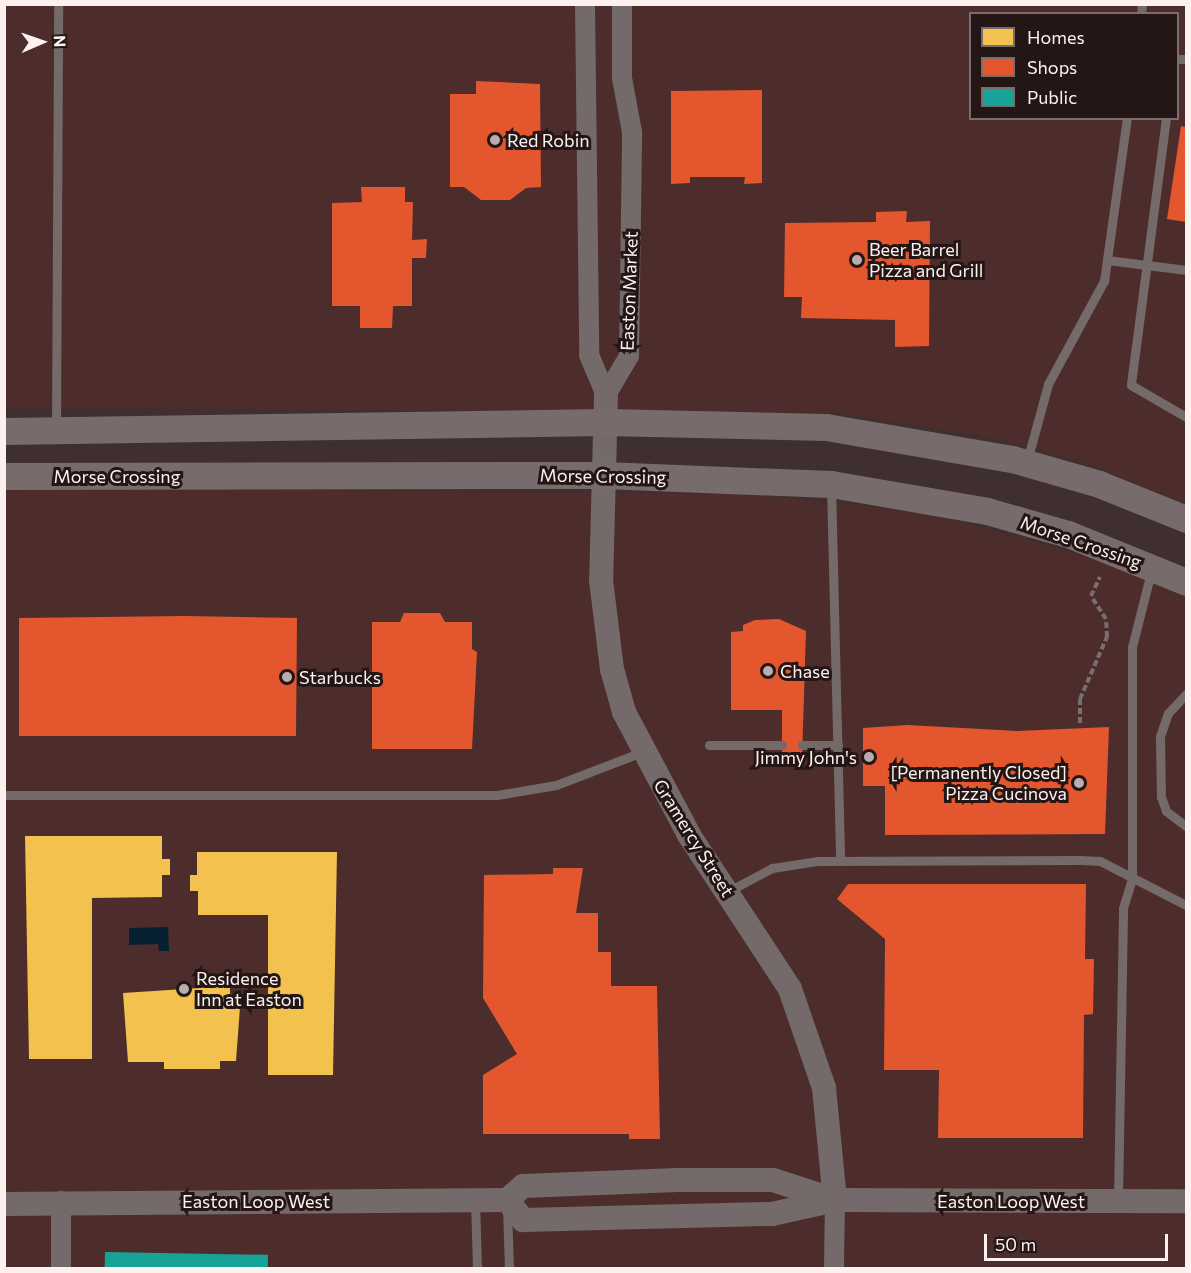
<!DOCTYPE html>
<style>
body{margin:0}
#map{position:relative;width:1191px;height:1273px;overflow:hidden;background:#3f2f2f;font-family:Commissioner,sans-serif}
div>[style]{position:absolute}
.built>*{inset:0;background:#4d2c2c}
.water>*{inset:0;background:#072030}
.homes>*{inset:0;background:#f2c14e}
.shops>*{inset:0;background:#e4572e}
.public>*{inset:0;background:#17a398;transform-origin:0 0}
.path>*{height:4px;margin-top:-2px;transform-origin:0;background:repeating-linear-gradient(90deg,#786e6d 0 6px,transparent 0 9px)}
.service>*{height:9px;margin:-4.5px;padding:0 4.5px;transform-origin:4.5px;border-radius:4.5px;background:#746a6a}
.minor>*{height:20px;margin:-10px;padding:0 10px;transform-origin:10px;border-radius:10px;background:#746a6a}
.tertiary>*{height:24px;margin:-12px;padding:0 12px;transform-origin:12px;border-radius:12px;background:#746a6a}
.secondary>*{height:27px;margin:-13.5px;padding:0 13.5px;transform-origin:13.5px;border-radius:13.5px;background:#786b6b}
.dots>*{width:16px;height:16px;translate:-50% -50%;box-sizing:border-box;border:3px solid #231615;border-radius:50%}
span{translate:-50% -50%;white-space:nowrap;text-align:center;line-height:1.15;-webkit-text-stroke:6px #231615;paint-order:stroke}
.poi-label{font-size:18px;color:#fdf1f0}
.left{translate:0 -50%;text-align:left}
.right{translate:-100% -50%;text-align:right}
.street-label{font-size:18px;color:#fdf1f0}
.frame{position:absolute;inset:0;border:6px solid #fdf1f0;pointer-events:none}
.legend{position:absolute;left:969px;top:12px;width:210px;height:108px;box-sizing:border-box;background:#231615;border:2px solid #7a6e6d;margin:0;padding:8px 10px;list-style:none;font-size:18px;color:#fdf1f0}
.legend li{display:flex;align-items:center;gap:12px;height:30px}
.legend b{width:30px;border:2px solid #7a6e6d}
.north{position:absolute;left:12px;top:12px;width:60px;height:60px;-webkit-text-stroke:4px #231615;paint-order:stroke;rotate:88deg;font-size:16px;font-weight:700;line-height:24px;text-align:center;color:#fdf1f0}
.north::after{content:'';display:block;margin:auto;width:21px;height:27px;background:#fdf1f0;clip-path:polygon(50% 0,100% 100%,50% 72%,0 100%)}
.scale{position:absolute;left:984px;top:1234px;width:184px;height:27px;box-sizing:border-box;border:3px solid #fdf1f0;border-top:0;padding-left:8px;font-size:18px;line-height:21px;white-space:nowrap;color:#fdf1f0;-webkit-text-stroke:4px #231615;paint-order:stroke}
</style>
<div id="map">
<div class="built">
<i style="clip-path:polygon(evenodd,4px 5px,1186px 5px,1186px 504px,1087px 464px,997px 438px,835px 413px,5px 408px,4px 5px,970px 14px,1178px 14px,1178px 118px,970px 118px,970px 14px)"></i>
<i style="clip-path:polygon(5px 487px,743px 494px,922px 511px,1090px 557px,1186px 597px,1186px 1268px,5px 1268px)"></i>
</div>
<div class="water">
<i style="clip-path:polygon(168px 927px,169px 951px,159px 951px,158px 944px,129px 945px,129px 928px)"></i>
</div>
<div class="homes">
<i style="clip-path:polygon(25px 836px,162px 836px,162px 859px,170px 859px,170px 875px,162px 875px,162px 897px,92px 898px,92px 1059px,29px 1059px)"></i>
<i style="clip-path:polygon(197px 852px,337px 852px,333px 1075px,268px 1075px,268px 915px,198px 915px,198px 891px,190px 891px,190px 875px,197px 875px)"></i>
<i style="clip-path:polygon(230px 986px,230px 994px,241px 994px,236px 1061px,220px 1061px,220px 1069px,164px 1069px,164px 1062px,128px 1062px,123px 993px)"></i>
</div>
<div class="shops">
<i style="clip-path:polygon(476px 81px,540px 84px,541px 187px,526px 188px,510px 200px,481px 200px,464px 187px,450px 187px,450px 94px,476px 94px)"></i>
<i style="clip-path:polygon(762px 90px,762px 183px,744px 184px,745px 177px,690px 177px,690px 183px,671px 184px,671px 91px)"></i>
<i style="clip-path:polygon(1181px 126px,1186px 127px,1186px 222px,1167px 219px)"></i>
<i style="clip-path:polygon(361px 187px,405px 187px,405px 202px,413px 202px,412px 240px,427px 239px,426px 258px,412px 258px,412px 306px,393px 306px,392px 328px,360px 328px,360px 306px,332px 306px,332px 203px,362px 202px)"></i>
<i style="clip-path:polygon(907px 211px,906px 222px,930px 221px,929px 346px,895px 347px,895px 320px,801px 318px,802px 297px,784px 297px,785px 223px,876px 222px,876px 212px)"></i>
<i style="clip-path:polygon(404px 613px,440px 613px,445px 622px,472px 622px,472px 649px,477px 652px,472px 749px,372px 749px,372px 622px,400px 622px)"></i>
<i style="clip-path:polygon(184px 616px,297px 618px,296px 736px,19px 736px,19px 618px)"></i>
<i style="clip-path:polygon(779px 619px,806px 631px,802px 759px,782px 759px,782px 710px,731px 710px,731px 632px,743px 631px,743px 625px,755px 620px)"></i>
<i style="clip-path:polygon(908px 725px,1017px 731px,1109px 727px,1105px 834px,885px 835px,885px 786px,863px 786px,863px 728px)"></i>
<i style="clip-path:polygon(553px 868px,583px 868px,576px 913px,598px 913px,598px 952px,611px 952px,611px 986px,657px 986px,660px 1139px,629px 1139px,629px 1134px,483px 1134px,483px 1075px,517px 1054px,483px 998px,484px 875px,553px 874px)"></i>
<i style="clip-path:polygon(848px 884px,1086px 884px,1085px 959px,1094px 959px,1093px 1014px,1084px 1015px,1083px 1138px,938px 1138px,939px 1070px,884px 1070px,885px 939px,837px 899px)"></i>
</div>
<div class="public">
<i style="left:105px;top:1252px;width:163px;height:16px;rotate:1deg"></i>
</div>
<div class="path">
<i style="left:1080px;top:723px;width:24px;rotate:-90deg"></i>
<i style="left:1080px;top:699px;width:68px;rotate:-66.5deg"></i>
<i style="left:1107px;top:637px;width:18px;rotate:-93deg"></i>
<i style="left:1106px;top:619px;width:27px;rotate:-123deg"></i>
<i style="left:1091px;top:596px;width:21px;rotate:-65deg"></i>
</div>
<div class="service">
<i style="left:1141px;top:14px;width:10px;rotate:-84deg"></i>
<i style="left:1178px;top:59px;width:8px"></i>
<i style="left:1166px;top:118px;width:269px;rotate:97.5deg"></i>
<i style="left:1131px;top:385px;width:64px;rotate:30.2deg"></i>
<i style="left:1107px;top:260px;width:80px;rotate:7.2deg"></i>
<i style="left:56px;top:428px;width:424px;rotate:-89.7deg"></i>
<i style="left:1027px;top:461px;width:80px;rotate:-74.7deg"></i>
<i style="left:1048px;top:384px;width:117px;rotate:-61.5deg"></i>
<i style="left:1104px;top:281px;width:165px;rotate:-82deg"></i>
<i style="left:831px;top:486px;width:374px;rotate:88.6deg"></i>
<i style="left:1186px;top:694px;width:26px;rotate:133deg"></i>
<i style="left:1168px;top:713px;width:24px;rotate:109deg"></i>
<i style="left:1160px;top:736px;width:61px;rotate:89.1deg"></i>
<i style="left:1161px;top:797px;width:15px;rotate:70deg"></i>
<i style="left:1166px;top:811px;width:25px;rotate:37deg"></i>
<i style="left:709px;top:745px;width:73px"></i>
<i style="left:802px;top:745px;width:36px"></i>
<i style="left:4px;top:795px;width:493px"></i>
<i style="left:497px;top:795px;width:60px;rotate:-9.6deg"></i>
<i style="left:556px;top:785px;width:92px;rotate:-21deg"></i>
<i style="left:727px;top:892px;width:51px;rotate:-28.1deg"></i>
<i style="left:772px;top:868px;width:47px;rotate:-8.7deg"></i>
<i style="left:818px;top:861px;width:262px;rotate:-0.2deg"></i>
<i style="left:1080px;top:860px;width:20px;rotate:3deg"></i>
<i style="left:1100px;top:861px;width:97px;rotate:27.1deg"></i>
<i style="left:1118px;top:1199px;width:291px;rotate:-89deg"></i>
<i style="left:1123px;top:908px;width:30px;rotate:-73deg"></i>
<i style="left:1132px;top:879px;width:232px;rotate:-90deg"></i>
<i style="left:1132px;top:647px;width:77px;rotate:-75.8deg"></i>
<i style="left:475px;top:1200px;width:68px;rotate:88.3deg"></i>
<i style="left:507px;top:1208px;width:60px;rotate:88.1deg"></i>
</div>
<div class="minor">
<i style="left:585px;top:4px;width:351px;rotate:89.3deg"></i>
<i style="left:589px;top:355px;width:43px;rotate:67deg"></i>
<i style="left:606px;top:395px;width:45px;rotate:-59.5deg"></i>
<i style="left:629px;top:356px;width:224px;rotate:-89.2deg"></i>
<i style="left:632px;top:132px;width:55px;rotate:-100.5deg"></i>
<i style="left:622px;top:78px;width:74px;rotate:-90deg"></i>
<i style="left:61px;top:1201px;width:67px;rotate:90deg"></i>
<i style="left:834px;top:1268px;width:68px;rotate:-89.2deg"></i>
</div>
<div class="tertiary">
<i style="left:606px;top:395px;width:185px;rotate:91.5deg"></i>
<i style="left:601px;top:580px;width:90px;rotate:83deg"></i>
<i style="left:612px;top:669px;width:45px;rotate:74.4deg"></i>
<i style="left:624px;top:712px;width:139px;rotate:62.1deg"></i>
<i style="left:689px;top:835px;width:184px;rotate:56.7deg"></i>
<i style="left:790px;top:989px;width:105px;rotate:71deg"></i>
<i style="left:824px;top:1088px;width:113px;rotate:84.4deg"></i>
<i style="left:507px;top:1200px;width:26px;rotate:51deg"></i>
<i style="left:523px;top:1220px;width:249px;rotate:-1.4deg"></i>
<i style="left:772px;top:1214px;width:65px;rotate:-12.5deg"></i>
<i style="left:835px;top:1200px;width:351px;rotate:0.2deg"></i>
<i style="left:4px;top:1204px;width:503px;rotate:-0.46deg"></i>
<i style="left:507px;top:1200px;width:21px;rotate:-41deg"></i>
<i style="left:523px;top:1186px;width:155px;rotate:-2.2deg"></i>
<i style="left:678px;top:1180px;width:95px"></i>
<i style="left:773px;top:1180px;width:65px;rotate:17.9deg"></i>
</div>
<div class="secondary">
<i style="left:4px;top:431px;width:601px;rotate:-0.86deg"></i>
<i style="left:605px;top:422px;width:221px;rotate:1.3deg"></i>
<i style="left:826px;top:427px;width:189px;rotate:9.8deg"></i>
<i style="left:1012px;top:459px;width:91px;rotate:16deg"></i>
<i style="left:1099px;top:484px;width:94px;rotate:21.9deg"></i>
<i style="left:4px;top:476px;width:600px;rotate:-0.1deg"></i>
<i style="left:604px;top:475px;width:227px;rotate:2.3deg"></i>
<i style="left:831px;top:484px;width:158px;rotate:9.8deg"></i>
<i style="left:987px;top:511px;width:84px;rotate:15.9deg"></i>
<i style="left:1068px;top:534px;width:127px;rotate:22.1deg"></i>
</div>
<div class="dots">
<i style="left:495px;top:140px;background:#baadac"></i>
<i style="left:857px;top:260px;background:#baadac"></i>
<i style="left:768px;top:671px;background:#baadac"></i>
<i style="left:287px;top:677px;background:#baadac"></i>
<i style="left:869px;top:757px;background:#baadac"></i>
<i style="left:1079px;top:783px;background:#baadac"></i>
<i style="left:184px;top:989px;background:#baadac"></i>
</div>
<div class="poi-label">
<span class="left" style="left:507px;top:140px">Red Robin</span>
<span class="left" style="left:869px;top:260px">Beer Barrel<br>Pizza and Grill</span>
<span class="left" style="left:780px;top:671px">Chase</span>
<span class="left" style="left:299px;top:677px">Starbucks</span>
<span class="right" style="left:857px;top:757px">Jimmy John's</span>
<span class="right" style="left:1067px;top:783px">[Permanently Closed]<br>Pizza Cucinova</span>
<span class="left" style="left:196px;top:989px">Residence<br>Inn at Easton</span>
</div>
<div class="street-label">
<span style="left:629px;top:291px;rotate:-88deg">Easton Market</span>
<span style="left:117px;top:476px">Morse Crossing</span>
<span style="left:603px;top:476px;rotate:1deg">Morse Crossing</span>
<span style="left:1081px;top:542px;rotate:19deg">Morse Crossing</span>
<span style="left:694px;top:838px;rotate:58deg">Gramercy Street</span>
<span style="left:256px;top:1201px">Easton Loop West</span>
<span style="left:1011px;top:1201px">Easton Loop West</span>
</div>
<div class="frame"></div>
<ul class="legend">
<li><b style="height:16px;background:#f2c14e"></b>Homes</li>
<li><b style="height:16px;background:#e4572e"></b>Shops</li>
<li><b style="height:16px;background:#17a398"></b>Public</li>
</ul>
<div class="north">N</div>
<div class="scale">50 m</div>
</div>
